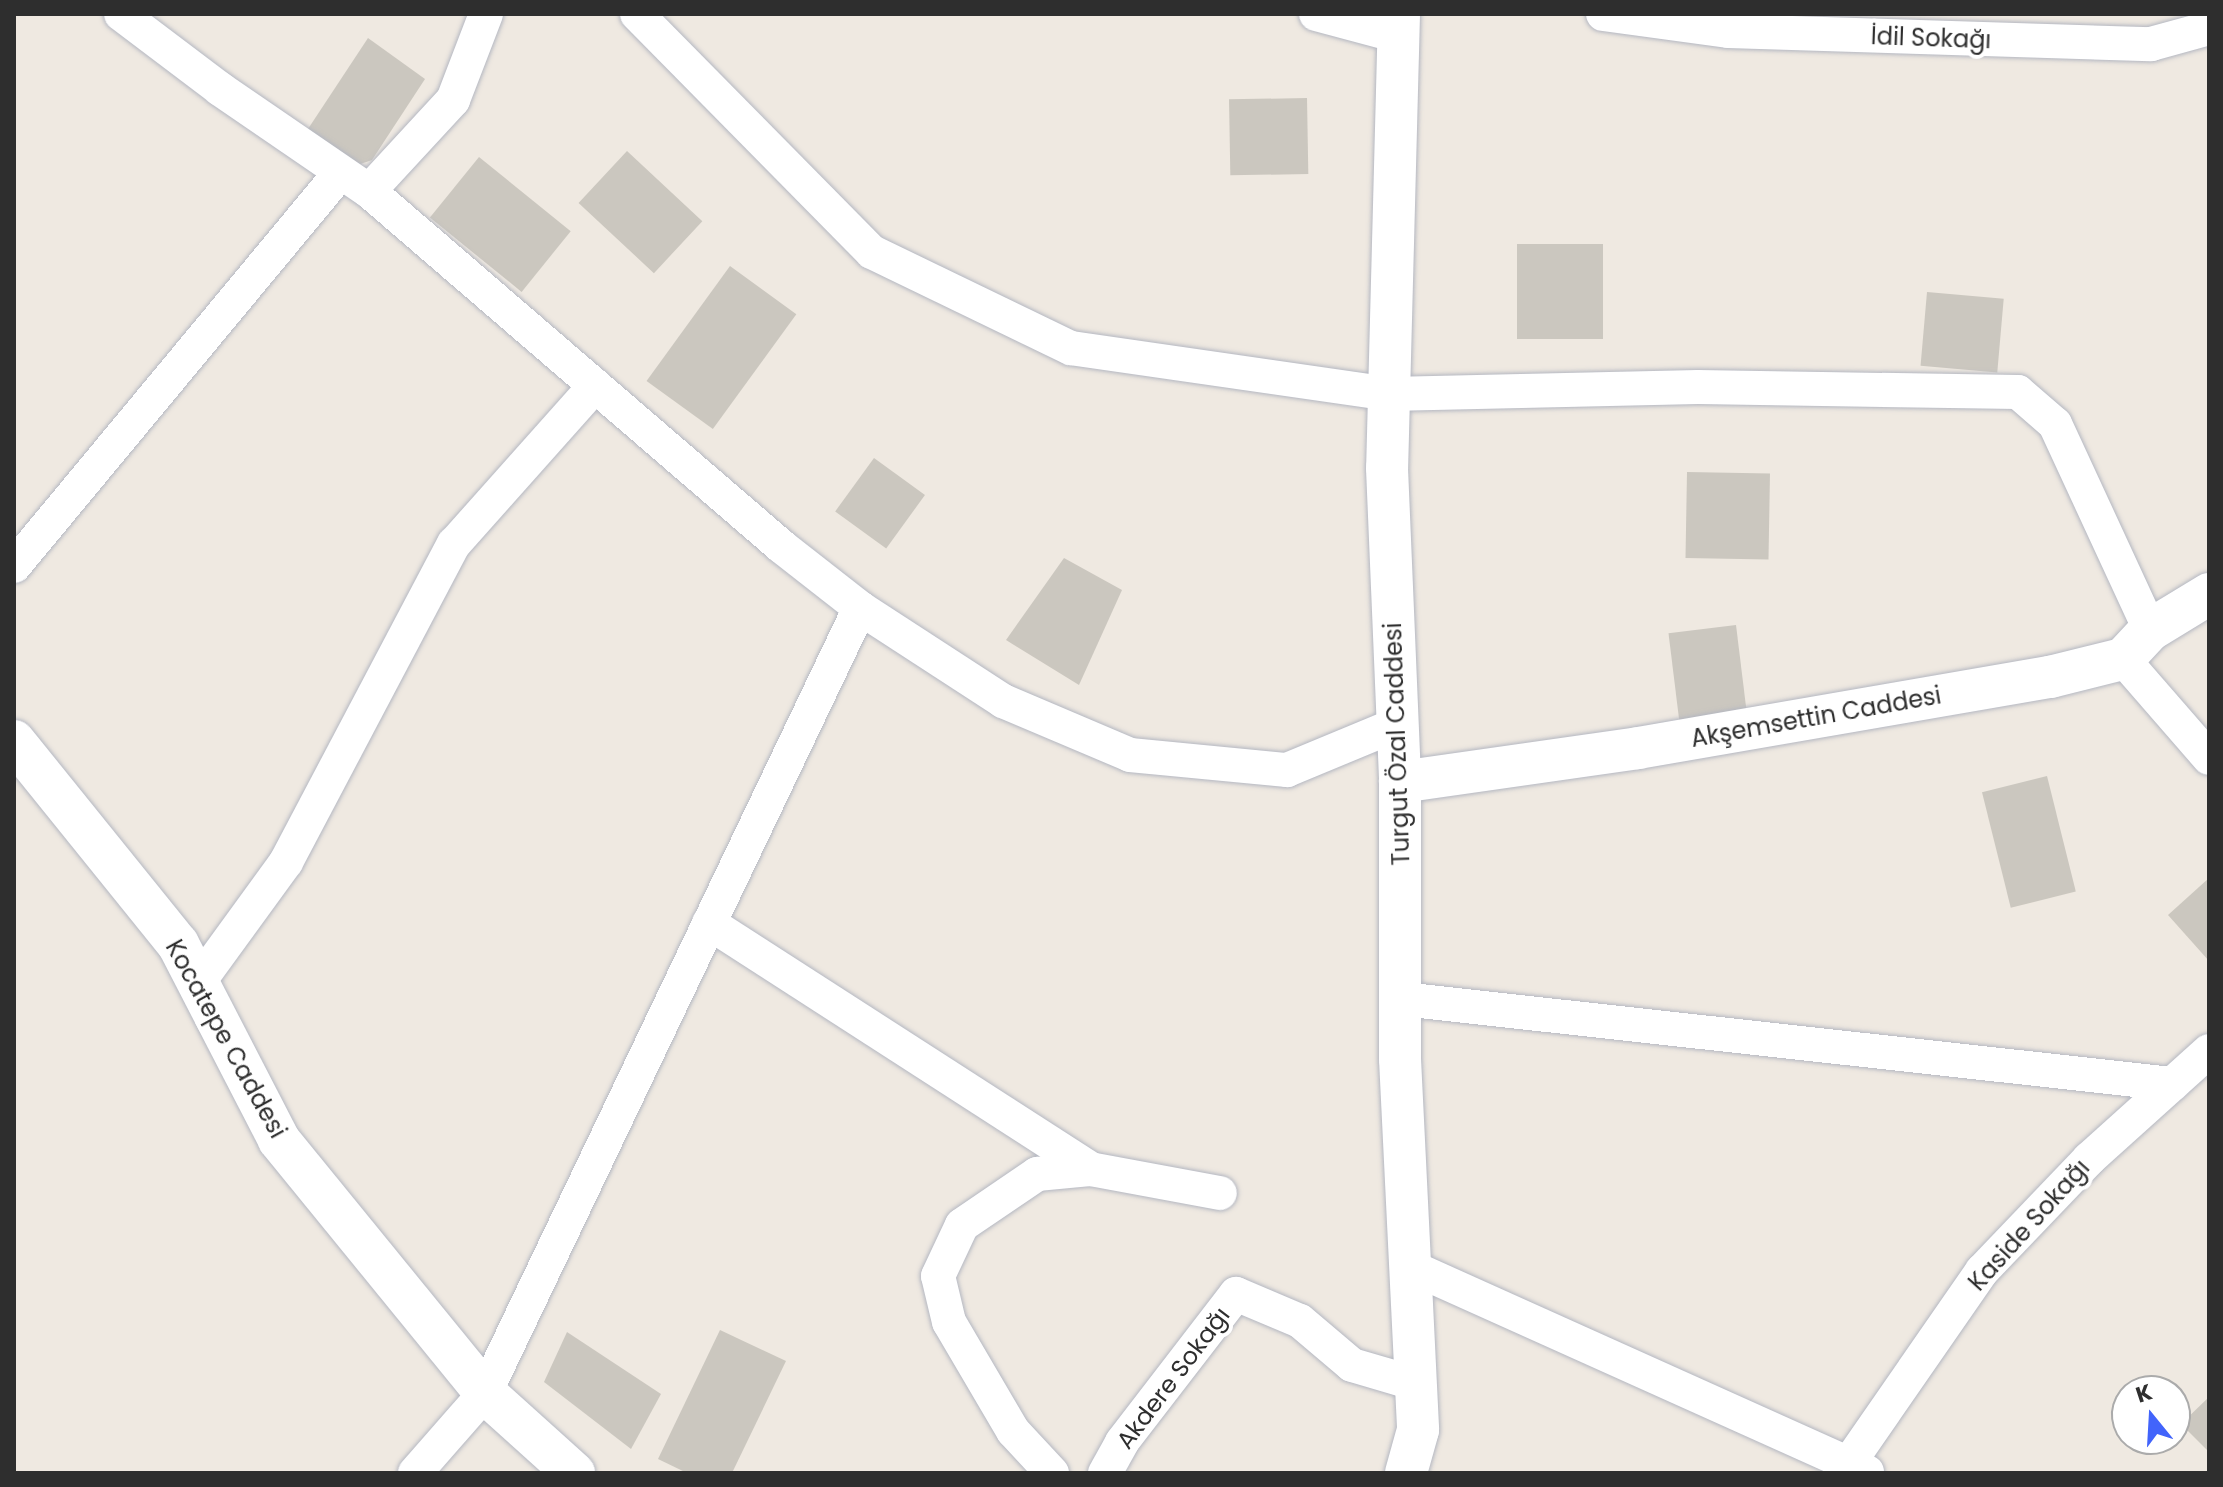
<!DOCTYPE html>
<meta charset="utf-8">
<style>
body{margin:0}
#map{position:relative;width:2223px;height:1487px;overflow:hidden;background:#efe9e1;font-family:Poppins,sans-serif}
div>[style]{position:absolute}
.building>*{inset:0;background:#cbc7bf;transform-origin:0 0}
.roads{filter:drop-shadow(0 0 2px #b4b7c1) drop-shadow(0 0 2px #b4b7c1)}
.minor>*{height:34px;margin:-17px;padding:0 17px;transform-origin:17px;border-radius:17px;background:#fff}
.tertiary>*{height:42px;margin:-21px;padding:0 21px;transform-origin:21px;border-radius:21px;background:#fff}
span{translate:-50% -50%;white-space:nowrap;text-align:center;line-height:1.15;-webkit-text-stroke:8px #fff;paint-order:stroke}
.street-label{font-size:24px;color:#2e2e2e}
.frame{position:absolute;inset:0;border:16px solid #2e2e2e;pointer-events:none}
.north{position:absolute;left:2111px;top:1375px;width:80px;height:80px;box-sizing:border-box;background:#fff;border:2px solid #ababab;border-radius:50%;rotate:342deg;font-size:22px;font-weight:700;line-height:32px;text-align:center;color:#2e2e2e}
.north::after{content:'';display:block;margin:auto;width:28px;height:36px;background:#4264fb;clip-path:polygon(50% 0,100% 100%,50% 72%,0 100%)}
</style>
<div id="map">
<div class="building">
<i style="clip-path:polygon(368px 38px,425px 79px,372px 160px,346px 169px,304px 135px)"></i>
<i style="left:1307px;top:98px;width:76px;height:78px;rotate:89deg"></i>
<i style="left:627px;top:151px;width:103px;height:71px;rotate:43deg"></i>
<i style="left:479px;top:157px;width:118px;height:78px;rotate:39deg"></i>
<i style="left:1517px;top:244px;width:86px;height:95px"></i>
<i style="left:730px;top:266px;width:82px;height:142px;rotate:36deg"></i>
<i style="left:1927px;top:292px;width:77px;height:74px;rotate:5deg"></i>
<i style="left:874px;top:458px;width:63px;height:66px;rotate:36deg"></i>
<i style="left:1687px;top:472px;width:83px;height:86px;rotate:1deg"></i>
<i style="clip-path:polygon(1064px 558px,1122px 590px,1079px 685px,1006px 640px)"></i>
<i style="left:1736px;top:625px;width:95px;height:68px;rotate:83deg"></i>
<i style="left:2047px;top:776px;width:119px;height:67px;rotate:76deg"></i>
<i style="clip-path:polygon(2209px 878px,2209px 961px,2168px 915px)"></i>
<i style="clip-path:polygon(720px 1330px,786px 1361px,732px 1473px,687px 1473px,658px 1459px)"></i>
<i style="clip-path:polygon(567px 1332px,661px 1394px,631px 1449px,544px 1382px)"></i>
<i style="clip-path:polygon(2209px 1397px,2209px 1452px,2181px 1424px)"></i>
</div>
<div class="roads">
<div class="minor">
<i style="left:121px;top:14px;width:124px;rotate:37.1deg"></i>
<i style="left:220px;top:89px;width:181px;rotate:34.4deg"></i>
<i style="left:369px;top:191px;width:544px;rotate:40.75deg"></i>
<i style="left:781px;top:546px;width:100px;rotate:38.1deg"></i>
<i style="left:860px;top:608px;width:171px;rotate:33deg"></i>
<i style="left:1003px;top:701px;width:138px;rotate:23deg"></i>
<i style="left:1130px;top:755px;width:158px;rotate:5.5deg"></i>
<i style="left:1287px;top:770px;width:120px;rotate:-22.5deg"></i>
<i style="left:637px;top:14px;width:334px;rotate:45.4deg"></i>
<i style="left:872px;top:252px;width:221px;rotate:25.8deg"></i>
<i style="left:1071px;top:348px;width:321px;rotate:8.2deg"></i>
<i style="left:1389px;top:394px;width:309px;rotate:-1.3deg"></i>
<i style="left:1698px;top:387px;width:320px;rotate:0.9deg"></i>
<i style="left:2018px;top:392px;width:49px;rotate:40.9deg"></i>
<i style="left:2055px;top:424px;width:227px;rotate:65.2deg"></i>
<i style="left:1316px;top:14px;width:85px;rotate:15deg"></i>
<i style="left:1603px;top:14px;width:126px;rotate:7.7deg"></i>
<i style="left:1728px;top:31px;width:423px;rotate:1.8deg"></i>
<i style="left:2151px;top:44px;width:60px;rotate:-15.4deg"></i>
<i style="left:369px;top:191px;width:124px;rotate:-47.3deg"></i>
<i style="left:453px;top:100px;width:92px;rotate:-69deg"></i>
<i style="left:14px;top:566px;width:511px;rotate:-50.32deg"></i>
<i style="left:2123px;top:659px;width:131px;rotate:49deg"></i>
<i style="left:709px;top:923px;width:454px;rotate:32.8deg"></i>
<i style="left:198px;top:983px;width:150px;rotate:-54deg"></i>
<i style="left:286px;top:862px;width:360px;rotate:-62.2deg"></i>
<i style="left:454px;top:544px;width:212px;rotate:-48.3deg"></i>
<i style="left:1402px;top:999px;width:775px;rotate:6.3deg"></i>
<i style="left:1411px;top:1267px;width:500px;rotate:24.2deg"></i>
<i style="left:1849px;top:1463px;width:234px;rotate:-55.3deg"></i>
<i style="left:1982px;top:1271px;width:155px;rotate:-46.3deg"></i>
<i style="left:2089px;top:1159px;width:161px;rotate:-42deg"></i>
<i style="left:415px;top:1473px;width:106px;rotate:-48.8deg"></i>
<i style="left:485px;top:1393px;width:870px;rotate:-64.47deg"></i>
<i style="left:1052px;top:1473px;width:57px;rotate:-132.9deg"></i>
<i style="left:1013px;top:1431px;width:126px;rotate:-120.4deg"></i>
<i style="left:949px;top:1322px;width:47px;rotate:-103.4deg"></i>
<i style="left:938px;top:1276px;width:56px;rotate:-64.8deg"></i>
<i style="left:962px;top:1225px;width:91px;rotate:-34.2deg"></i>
<i style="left:1037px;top:1174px;width:53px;rotate:-5.4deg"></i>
<i style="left:1090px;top:1169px;width:132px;rotate:10.5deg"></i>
<i style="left:1105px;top:1473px;width:35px;rotate:-61deg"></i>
<i style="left:1122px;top:1442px;width:187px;rotate:-52.4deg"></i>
<i style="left:1236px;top:1294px;width:69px;rotate:22.9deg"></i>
<i style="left:1300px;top:1321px;width:68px;rotate:40.2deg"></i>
<i style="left:1352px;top:1365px;width:68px;rotate:16.3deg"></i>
</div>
<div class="tertiary">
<i style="left:1399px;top:14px;width:454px;rotate:91.5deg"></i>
<i style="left:1387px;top:468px;width:314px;rotate:87.6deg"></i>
<i style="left:1400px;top:782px;width:277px;rotate:90deg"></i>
<i style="left:1400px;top:1059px;width:371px;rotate:87.2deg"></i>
<i style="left:1418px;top:1430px;width:45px;rotate:105.6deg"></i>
<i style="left:14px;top:741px;width:261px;rotate:51.1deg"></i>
<i style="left:178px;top:944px;width:220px;rotate:62.7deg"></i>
<i style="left:279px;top:1140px;width:326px;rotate:50.8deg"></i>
<i style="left:485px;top:1393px;width:120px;rotate:42deg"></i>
<i style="left:1400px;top:782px;width:240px;rotate:-8.1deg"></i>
<i style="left:1638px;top:748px;width:418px;rotate:-9.8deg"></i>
<i style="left:2050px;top:677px;width:75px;rotate:-13.9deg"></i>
<i style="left:2123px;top:659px;width:40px;rotate:-47deg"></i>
<i style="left:2150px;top:630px;width:69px;rotate:-31.4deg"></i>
</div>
</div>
<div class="street-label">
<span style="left:1931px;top:38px;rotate:2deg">İdil Sokağı</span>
<span style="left:1816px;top:717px;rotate:-10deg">Akşemsettin Caddesi</span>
<span style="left:1397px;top:744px;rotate:-92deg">Turgut Özal Caddesi</span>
<span style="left:226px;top:1039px;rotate:61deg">Kocatepe Caddesi</span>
<span style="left:2029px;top:1225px;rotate:-48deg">Kaside Sokağı</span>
<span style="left:1173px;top:1378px;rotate:-53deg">Akdere Sokağı</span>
</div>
<div class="frame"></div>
<div class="north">K</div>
</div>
